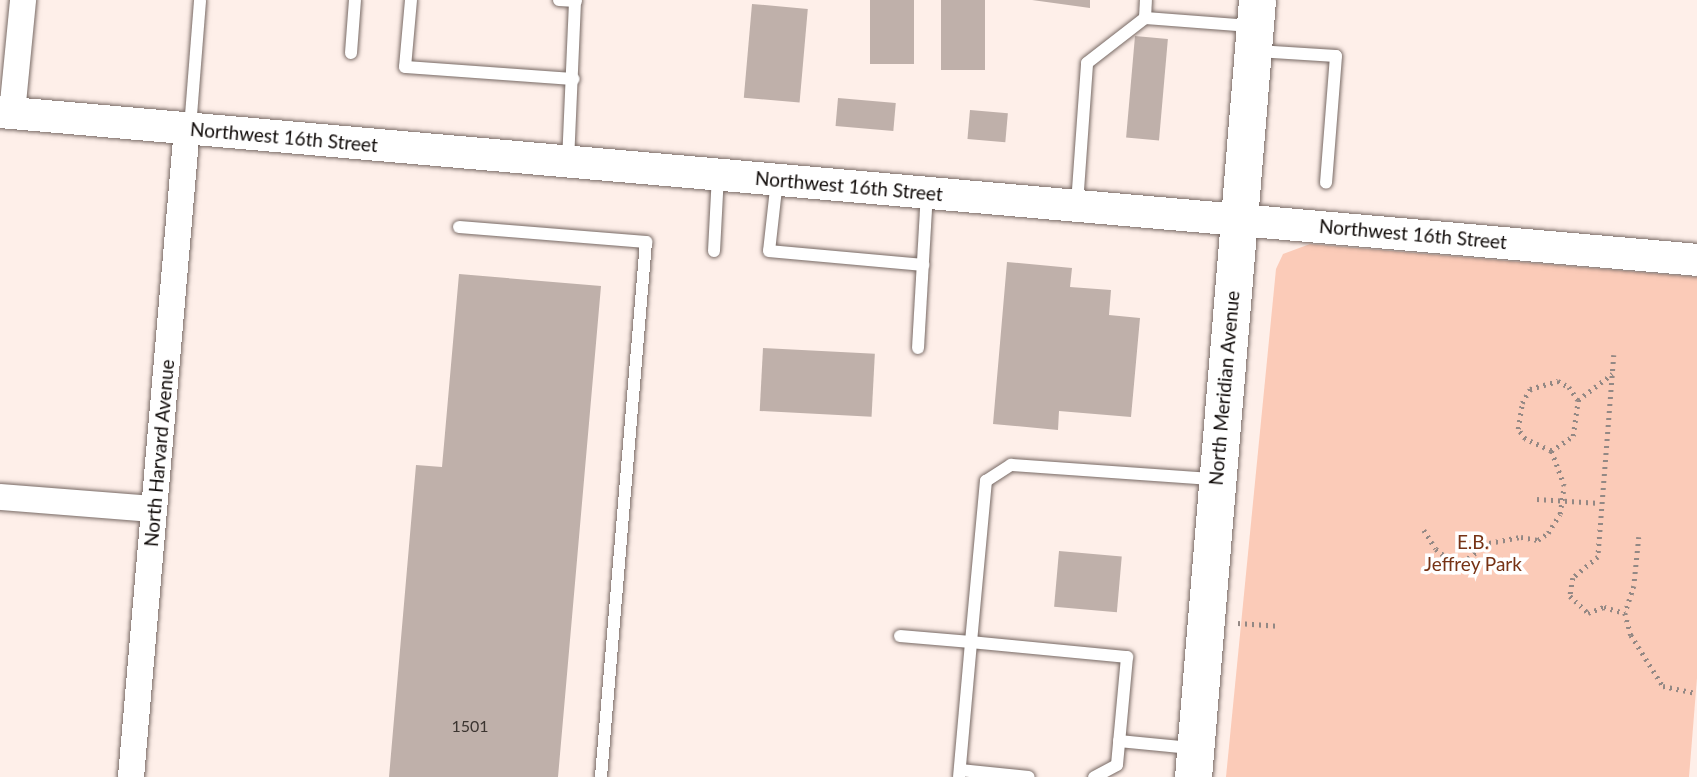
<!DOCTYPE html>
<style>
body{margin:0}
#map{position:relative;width:1697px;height:777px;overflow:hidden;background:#feefe9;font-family:Lato,sans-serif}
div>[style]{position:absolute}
.green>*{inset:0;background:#fbcbb8}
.building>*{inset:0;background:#bfb0aa;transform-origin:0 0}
.path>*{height:4.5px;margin-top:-2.25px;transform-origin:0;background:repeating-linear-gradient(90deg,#938884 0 2px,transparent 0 7px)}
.roads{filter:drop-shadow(0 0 2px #776964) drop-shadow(0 0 2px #776964)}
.service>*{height:12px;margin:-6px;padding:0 6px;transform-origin:6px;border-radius:6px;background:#fff}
.minor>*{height:26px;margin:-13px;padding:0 13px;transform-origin:13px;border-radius:13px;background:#fff}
.tertiary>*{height:32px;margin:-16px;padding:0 16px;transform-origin:16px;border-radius:16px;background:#fff}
.secondary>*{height:37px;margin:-18.5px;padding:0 18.5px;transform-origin:18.5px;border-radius:18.5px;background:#fff}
span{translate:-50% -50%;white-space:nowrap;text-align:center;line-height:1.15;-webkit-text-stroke:7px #fff;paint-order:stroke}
.number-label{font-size:16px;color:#3b3430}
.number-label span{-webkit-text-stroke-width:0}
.street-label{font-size:19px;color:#0f0a08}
.park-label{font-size:19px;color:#773315}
</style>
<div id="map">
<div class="green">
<i style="clip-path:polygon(1310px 244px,1697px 277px,1697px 678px,1689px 777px,1226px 777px,1276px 269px,1283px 254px)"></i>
</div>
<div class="building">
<i style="left:870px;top:0;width:44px;height:64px"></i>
<i style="left:941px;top:0;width:44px;height:70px"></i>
<i style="clip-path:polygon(1032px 0,1090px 0,1090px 8px)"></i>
<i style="left:752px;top:4px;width:56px;height:94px;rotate:5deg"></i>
<i style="left:1135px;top:36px;width:33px;height:102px;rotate:5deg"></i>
<i style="left:838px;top:98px;width:58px;height:28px;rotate:5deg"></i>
<i style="left:970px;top:110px;width:38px;height:29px;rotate:5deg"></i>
<i style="clip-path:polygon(1007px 262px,1072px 268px,1070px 287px,1111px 290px,1109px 315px,1140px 318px,1131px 417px,1059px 411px,1058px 430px,993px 424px)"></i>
<i style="clip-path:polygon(459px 274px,601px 286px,558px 777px,389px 777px,416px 465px,442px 467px)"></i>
<i style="left:763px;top:348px;width:112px;height:63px;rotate:3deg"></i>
<i style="left:1059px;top:551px;width:63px;height:56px;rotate:5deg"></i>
</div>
<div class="path">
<i style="left:1614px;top:355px;width:203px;rotate:94.5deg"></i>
<i style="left:1598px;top:557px;width:33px;rotate:140deg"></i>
<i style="left:1573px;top:578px;width:18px;rotate:99deg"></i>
<i style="left:1570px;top:596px;width:25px;rotate:43deg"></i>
<i style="left:1588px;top:613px;width:17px;rotate:-21deg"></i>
<i style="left:1604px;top:607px;width:22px;rotate:16deg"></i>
<i style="left:1551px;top:451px;width:29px;rotate:-155deg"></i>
<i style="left:1525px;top:439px;width:12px;rotate:-125deg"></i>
<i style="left:1518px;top:429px;width:26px;rotate:-81deg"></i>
<i style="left:1522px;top:403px;width:16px;rotate:-60deg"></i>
<i style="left:1530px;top:389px;width:29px;rotate:-16deg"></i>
<i style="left:1558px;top:381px;width:13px;rotate:29deg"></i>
<i style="left:1569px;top:387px;width:16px;rotate:55deg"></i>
<i style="left:1537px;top:499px;width:63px;rotate:3.6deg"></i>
<i style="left:1424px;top:530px;width:22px;rotate:58deg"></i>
<i style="left:1436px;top:549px;width:33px;rotate:39deg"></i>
<i style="left:1462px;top:570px;width:13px;rotate:-63deg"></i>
<i style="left:1468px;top:558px;width:26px;rotate:-36deg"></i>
<i style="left:1489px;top:543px;width:33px;rotate:-11deg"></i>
<i style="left:1521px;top:537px;width:17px;rotate:10deg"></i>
<i style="left:1538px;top:540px;width:12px;rotate:-35deg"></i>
<i style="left:1548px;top:533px;width:22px;rotate:-58deg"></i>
<i style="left:1560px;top:514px;width:28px;rotate:-82deg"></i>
<i style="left:1564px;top:486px;width:37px;rotate:-110deg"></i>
<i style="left:1551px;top:451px;width:27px;rotate:-34deg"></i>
<i style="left:1573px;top:436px;width:36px;rotate:-82deg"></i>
<i style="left:1578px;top:400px;width:43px;rotate:-37.4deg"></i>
<i style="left:1639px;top:537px;width:49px;rotate:95.8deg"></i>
<i style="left:1634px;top:586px;width:28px;rotate:108deg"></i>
<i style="left:1625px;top:613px;width:23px;rotate:75deg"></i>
<i style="left:1631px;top:635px;width:60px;rotate:57.9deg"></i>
<i style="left:1663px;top:686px;width:35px;rotate:12deg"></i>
<i style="left:1238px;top:623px;width:39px;rotate:4deg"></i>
</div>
<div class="roads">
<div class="service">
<i style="left:411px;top:0;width:67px;rotate:95.1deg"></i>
<i style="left:405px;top:67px;width:169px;rotate:4.1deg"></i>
<i style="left:559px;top:0;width:17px;rotate:3deg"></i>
<i style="left:1145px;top:18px;width:18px;rotate:-87deg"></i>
<i style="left:1257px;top:51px;width:79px;rotate:3.6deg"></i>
<i style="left:1336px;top:56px;width:127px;rotate:94.5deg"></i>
<i style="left:351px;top:53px;width:53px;rotate:-85.7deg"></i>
<i style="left:190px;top:128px;width:128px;rotate:-85.5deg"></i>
<i style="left:568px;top:162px;width:162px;rotate:-87.5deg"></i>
<i style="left:777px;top:180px;width:71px;rotate:96.4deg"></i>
<i style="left:769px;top:251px;width:155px;rotate:5.2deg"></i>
<i style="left:1077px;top:204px;width:141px;rotate:-85.9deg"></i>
<i style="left:1087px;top:63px;width:73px;rotate:-37.8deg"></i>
<i style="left:1145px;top:18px;width:106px;rotate:4.3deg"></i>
<i style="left:459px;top:227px;width:188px;rotate:4.6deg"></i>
<i style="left:646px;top:242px;width:537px;rotate:94.81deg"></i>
<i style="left:714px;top:251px;width:76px;rotate:-87deg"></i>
<i style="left:918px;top:348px;width:156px;rotate:-86.7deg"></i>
<i style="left:900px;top:636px;width:71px;rotate:4.8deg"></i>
<i style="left:971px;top:642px;width:162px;rotate:-84.7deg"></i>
<i style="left:986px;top:481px;width:30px;rotate:-33deg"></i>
<i style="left:1011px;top:465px;width:202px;rotate:4deg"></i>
<i style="left:1119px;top:741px;width:72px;rotate:5.6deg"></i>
<i style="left:960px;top:770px;width:69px;rotate:5.8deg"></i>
<i style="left:959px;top:777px;width:136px;rotate:-84.9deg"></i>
<i style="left:971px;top:642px;width:157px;rotate:5.5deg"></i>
<i style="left:1127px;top:657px;width:108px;rotate:95.3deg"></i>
<i style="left:1117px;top:765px;width:26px;rotate:152deg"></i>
</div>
<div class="minor">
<i style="left:12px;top:113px;width:114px;rotate:-84.4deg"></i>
<i style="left:0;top:497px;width:153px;rotate:4.5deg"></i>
<i style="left:131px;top:777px;width:651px;rotate:-85.07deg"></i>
</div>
<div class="tertiary">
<i style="left:0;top:112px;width:1703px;rotate:4.98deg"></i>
</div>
<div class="secondary">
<i style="left:1193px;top:777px;width:780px;rotate:-85.29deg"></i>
</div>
</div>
<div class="number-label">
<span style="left:470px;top:726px">1501</span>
</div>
<div class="street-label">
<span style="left:284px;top:137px;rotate:5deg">Northwest 16th Street</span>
<span style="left:849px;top:186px;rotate:5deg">Northwest 16th Street</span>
<span style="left:1413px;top:234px;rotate:5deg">Northwest 16th Street</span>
<span style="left:1224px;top:388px;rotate:-85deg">North Meridian Avenue</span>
<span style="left:159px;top:453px;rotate:-85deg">North Harvard Avenue</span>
</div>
<div class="park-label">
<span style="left:1473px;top:553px">E.B.<br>Jeffrey Park</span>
</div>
</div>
